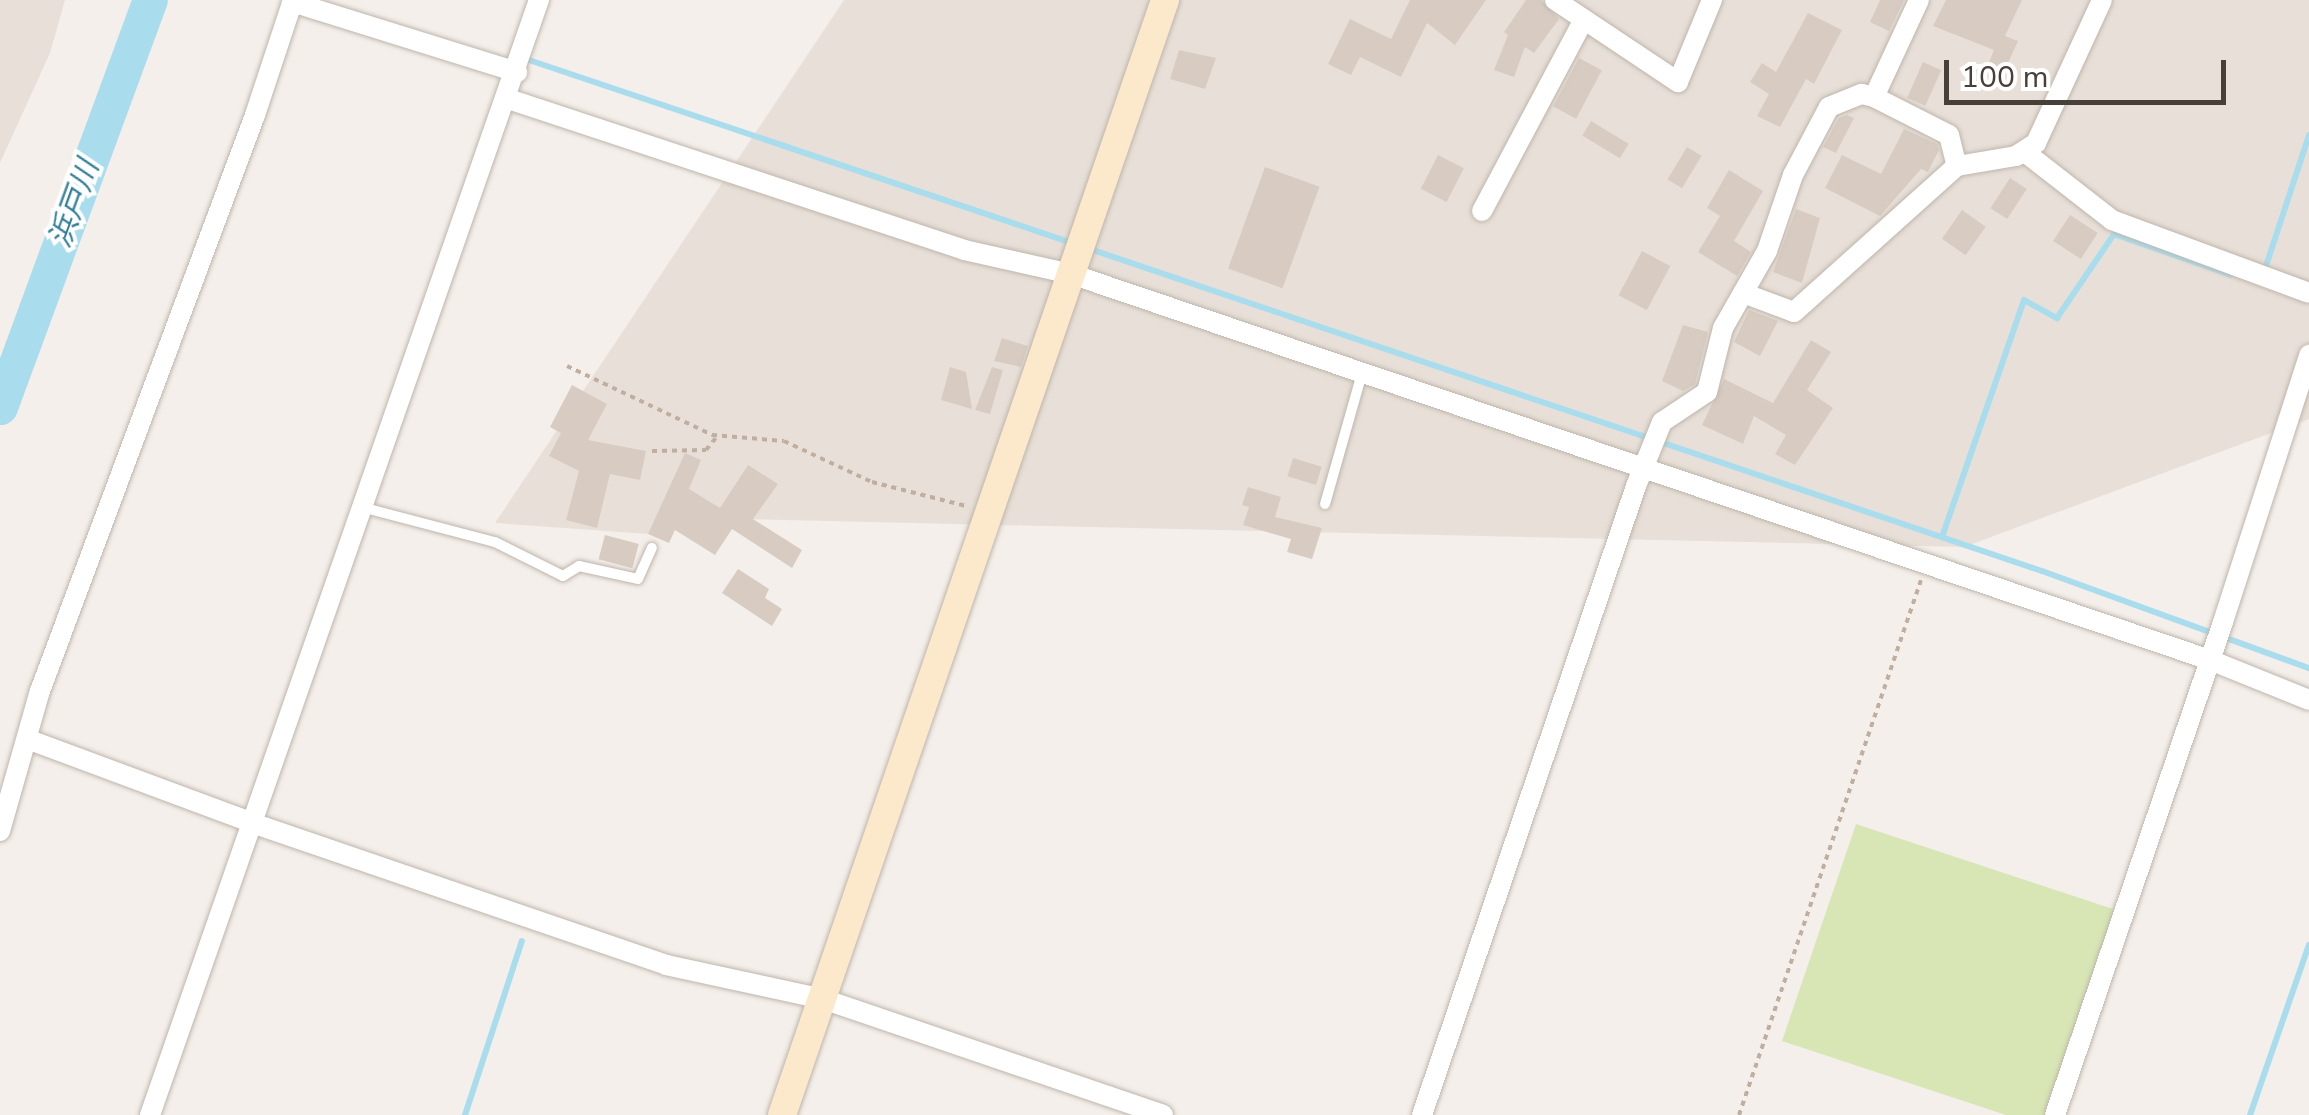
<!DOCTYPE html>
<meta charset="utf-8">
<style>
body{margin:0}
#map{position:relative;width:2309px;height:1115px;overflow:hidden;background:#f4efea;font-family:"Nunito Sans","Noto Sans JP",sans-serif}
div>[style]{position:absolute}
.residential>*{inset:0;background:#e8e0d8}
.green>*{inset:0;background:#d8e6b5}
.stream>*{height:6px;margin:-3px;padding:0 3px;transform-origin:3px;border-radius:3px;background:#a9dded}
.river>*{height:35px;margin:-17.5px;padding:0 17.5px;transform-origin:17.5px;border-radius:17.5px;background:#a9dded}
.building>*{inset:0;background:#d8ccc2;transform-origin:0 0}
.path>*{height:4px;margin-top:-2px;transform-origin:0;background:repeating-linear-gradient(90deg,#c0ae9e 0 5px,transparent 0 10px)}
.roads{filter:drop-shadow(0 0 2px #bfb5ac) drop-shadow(0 0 2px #bfb5ac)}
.lane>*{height:10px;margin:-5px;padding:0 5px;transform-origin:5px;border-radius:5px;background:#fff}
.street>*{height:20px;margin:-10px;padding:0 10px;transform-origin:10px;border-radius:10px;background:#fff}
.secondary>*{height:28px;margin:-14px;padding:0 14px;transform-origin:14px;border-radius:14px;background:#fce8cb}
span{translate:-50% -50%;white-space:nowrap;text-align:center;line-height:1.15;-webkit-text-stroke:8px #fff;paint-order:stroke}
.water-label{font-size:30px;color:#307e97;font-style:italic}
.scale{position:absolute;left:1944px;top:60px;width:282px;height:45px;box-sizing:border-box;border:5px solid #483f38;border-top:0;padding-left:12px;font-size:30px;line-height:35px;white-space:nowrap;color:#483f38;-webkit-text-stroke:8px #fff;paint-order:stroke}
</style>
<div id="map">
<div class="residential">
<i style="clip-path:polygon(0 0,65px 0,50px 53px,0 163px)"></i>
<i style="clip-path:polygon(844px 0,2309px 0,2309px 419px,1964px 547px,738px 519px,648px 534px,495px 523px)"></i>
</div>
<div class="green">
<i style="clip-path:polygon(1856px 824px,2119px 911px,2050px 1115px,2006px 1115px,1782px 1041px)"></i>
</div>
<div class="stream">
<i style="left:523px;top:58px;width:582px;rotate:18.62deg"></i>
<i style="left:1087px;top:248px;width:1008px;rotate:18.69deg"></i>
<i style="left:2042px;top:571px;width:284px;rotate:20deg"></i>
<i style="left:2264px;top:272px;width:144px;rotate:-71.8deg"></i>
<i style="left:1942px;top:537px;width:251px;rotate:-70.9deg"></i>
<i style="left:2024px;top:300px;width:38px;rotate:29deg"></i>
<i style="left:2057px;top:318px;width:102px;rotate:-55.8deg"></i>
<i style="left:2114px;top:234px;width:124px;rotate:19.3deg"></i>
<i style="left:465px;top:1115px;width:183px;rotate:-71.9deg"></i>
<i style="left:2250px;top:1115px;width:180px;rotate:-70.9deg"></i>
</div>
<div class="river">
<i style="left:0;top:407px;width:434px;rotate:-69.8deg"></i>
</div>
<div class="building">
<i style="clip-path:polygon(1410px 0,1486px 0,1455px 45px,1427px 23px,1401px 77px,1360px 57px,1351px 75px,1328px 64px,1350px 19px,1391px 39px)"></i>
<i style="clip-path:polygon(1526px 0,1541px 0,1559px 19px,1534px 53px,1525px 47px,1514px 77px,1494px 70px,1508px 35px,1504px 32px)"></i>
<i style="clip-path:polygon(1880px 0,1904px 0,1889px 31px,1870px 22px)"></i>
<i style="clip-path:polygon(1946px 0,2022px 0,2005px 36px,2018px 41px,2004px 72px,1988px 65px,1994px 50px,1933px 26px)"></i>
<i style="clip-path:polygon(1808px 13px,1842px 30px,1814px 84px,1806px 79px,1780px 127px,1757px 116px,1769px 94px,1750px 82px,1762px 63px,1776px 72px)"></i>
<i style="clip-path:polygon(1179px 50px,1216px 58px,1205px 89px,1170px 79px)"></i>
<i style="left:1579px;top:58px;width:26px;height:55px;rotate:28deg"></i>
<i style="left:1923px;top:62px;width:20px;height:39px;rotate:24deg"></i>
<i style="clip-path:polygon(1847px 115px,1854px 118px,1836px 153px,1823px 147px,1839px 118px)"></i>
<i style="left:1591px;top:121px;width:44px;height:17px;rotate:31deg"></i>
<i style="clip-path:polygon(1904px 129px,1937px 144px,1939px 150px,1928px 172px,1921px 169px,1880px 216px,1825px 188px,1842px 155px,1881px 174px)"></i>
<i style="left:1687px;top:147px;width:17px;height:38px;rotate:31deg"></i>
<i style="left:1438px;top:155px;width:29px;height:38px;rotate:27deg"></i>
<i style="left:1265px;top:167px;width:58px;height:108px;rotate:20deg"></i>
<i style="clip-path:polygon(1729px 170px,1763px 191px,1734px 241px,1751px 252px,1737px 276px,1698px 252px,1720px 216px,1707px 208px)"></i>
<i style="left:2010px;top:178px;width:20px;height:36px;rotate:33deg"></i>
<i style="clip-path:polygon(1796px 209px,1820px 218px,1802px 283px,1773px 272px)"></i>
<i style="left:1962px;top:210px;width:29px;height:35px;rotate:35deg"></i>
<i style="left:2070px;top:215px;width:33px;height:31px;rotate:33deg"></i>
<i style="left:1642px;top:251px;width:32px;height:50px;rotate:28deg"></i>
<i style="clip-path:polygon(1749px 310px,1778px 321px,1760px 356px,1734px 342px)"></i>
<i style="clip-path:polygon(1683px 325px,1708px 332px,1695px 384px,1683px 391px,1662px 381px)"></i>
<i style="clip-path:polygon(1002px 338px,1028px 346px,1021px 367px,994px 361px)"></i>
<i style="clip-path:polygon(1811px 340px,1831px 352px,1807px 390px,1833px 408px,1795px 465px,1775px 454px,1786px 435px,1754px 416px,1743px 444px,1702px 425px,1724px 379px,1773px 403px)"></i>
<i style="clip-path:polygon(950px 367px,966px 372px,972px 409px,941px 400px)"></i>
<i style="clip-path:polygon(992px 367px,1003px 370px,990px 414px,975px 410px)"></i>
<i style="clip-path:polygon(572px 385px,607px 404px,588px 440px,646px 451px,640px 480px,610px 474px,597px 528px,566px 520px,579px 471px,549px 456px,561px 433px,550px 427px)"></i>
<i style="clip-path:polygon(685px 453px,701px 460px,689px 489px,720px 508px,748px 465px,778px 484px,753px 519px,802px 550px,792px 568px,732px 529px,715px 555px,675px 530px,669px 543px,648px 534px)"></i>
<i style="left:1293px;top:458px;width:30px;height:19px;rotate:17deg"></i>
<i style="clip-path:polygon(1248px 487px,1281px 497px,1275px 517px,1322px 528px,1312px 559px,1287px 552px,1291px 539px,1243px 525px,1249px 507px,1242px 505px)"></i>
<i style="left:605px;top:535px;width:35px;height:25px;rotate:15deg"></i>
<i style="clip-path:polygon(738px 569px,769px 589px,765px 598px,782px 609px,772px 626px,722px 593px)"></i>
</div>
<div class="path">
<i style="left:567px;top:366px;width:161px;rotate:25.4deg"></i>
<i style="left:712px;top:435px;width:72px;rotate:4.8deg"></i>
<i style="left:784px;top:441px;width:97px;rotate:25deg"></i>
<i style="left:872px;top:482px;width:97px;rotate:14.3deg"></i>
<i style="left:652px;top:451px;width:54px;rotate:-1.1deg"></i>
<i style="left:706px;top:450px;width:19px;rotate:-51deg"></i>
<i style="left:1739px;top:1115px;width:565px;rotate:-71.21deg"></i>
</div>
<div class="roads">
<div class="lane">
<i style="left:1325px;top:504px;width:136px;rotate:-74.2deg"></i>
<i style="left:365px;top:508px;width:134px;rotate:14.7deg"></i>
<i style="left:495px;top:542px;width:76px;rotate:26.6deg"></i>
<i style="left:563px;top:576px;width:19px;rotate:-32deg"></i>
<i style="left:579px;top:566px;width:60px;rotate:12.4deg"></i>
<i style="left:638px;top:579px;width:34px;rotate:-66deg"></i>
</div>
<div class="street">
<i style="left:1555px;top:0;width:148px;rotate:33.7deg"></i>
<i style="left:1678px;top:82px;width:89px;rotate:-67.5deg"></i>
<i style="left:292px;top:2px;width:236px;rotate:17.3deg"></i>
<i style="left:1874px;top:97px;width:107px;rotate:-65.1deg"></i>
<i style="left:508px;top:99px;width:480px;rotate:18.3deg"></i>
<i style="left:964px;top:250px;width:110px;rotate:12.6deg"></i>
<i style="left:1071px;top:274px;width:1203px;rotate:18.72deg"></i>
<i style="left:2210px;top:660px;width:107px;rotate:22deg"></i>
<i style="left:2026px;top:153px;width:109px;rotate:37.9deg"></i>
<i style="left:2112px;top:220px;width:210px;rotate:20.3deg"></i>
<i style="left:1482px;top:211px;width:217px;rotate:-62deg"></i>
<i style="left:1743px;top:293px;width:48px;rotate:-60.3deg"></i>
<i style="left:1767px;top:251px;width:80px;rotate:-71.1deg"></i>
<i style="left:1793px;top:175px;width:77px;rotate:-62.1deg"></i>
<i style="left:1829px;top:107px;width:35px;rotate:-22deg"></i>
<i style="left:1862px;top:94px;width:12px;rotate:14deg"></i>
<i style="left:1874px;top:97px;width:84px;rotate:26.9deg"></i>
<i style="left:1949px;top:135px;width:32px;rotate:76deg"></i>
<i style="left:27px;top:739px;width:243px;rotate:20.4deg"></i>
<i style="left:255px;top:824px;width:435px;rotate:18.9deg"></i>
<i style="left:666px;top:965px;width:161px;rotate:12.2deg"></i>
<i style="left:823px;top:999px;width:359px;rotate:18.8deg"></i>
<i style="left:0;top:831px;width:146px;rotate:-74.1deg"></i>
<i style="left:40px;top:691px;width:615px;rotate:-69.53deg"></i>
<i style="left:255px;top:115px;width:121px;rotate:-71.7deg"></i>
<i style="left:150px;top:1115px;width:1181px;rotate:-70.77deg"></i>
<i style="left:1422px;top:1115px;width:664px;rotate:-71.21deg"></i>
<i style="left:1636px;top:486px;width:69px;rotate:-67.9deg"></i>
<i style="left:1662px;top:422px;width:54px;rotate:-33.7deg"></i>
<i style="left:1707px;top:392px;width:66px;rotate:-76deg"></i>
<i style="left:1723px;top:328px;width:40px;rotate:-60.3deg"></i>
<i style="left:1743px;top:293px;width:54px;rotate:20.4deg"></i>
<i style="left:1794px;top:312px;width:219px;rotate:-41.9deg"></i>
<i style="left:1957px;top:166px;width:60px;rotate:-9.6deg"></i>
<i style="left:2016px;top:156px;width:24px;rotate:-33deg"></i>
<i style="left:2036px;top:143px;width:157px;rotate:-65.2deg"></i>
<i style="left:2055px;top:1115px;width:521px;rotate:-71.18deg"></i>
<i style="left:2223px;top:622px;width:281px;rotate:-72.1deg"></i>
</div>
<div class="secondary">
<i style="left:782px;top:1115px;width:1179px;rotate:-71.04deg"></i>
</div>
</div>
<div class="water-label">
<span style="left:75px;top:204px;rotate:-70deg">浜戸川</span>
</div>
<div class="scale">100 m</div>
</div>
